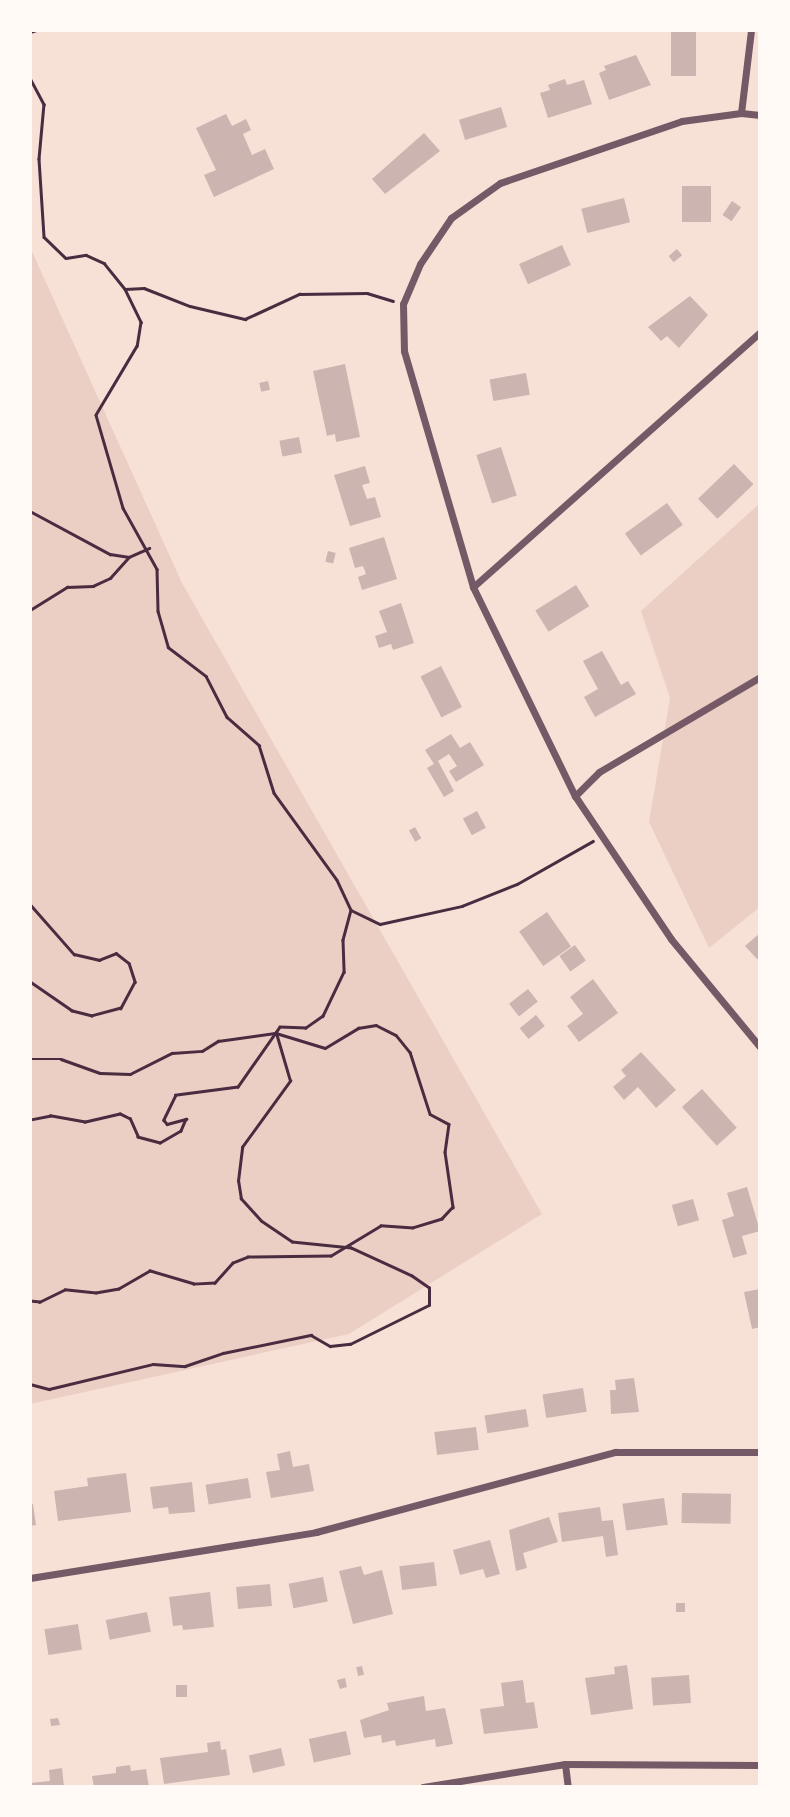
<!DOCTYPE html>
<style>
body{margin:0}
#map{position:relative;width:790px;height:1817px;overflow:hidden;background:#f7e1d7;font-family:"Varela Round",sans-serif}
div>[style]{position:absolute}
.green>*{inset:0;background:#ebcfc5}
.building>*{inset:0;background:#ccb4b1;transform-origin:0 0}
.path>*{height:2.5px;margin:-1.25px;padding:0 1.25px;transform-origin:1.25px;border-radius:1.25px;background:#4a2c40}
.minor>*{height:7px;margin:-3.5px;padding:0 3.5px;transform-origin:3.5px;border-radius:3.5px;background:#755966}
span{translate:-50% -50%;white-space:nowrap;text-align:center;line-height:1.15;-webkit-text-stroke:5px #fffaf5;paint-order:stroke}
.frame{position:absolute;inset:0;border:32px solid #fffaf5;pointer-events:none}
</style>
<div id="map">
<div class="green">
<i style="clip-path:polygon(30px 247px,182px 583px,542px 1214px,349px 1334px,30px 1404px)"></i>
<i style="clip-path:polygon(760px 503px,760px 907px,709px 948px,649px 822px,670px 698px,641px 611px)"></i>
</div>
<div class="building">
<i style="left:671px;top:30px;width:25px;height:46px"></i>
<i style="clip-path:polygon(636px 55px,651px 85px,609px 100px,599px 73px,606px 70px,604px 66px)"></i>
<i style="clip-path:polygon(565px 79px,567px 85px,584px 80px,592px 104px,548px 118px,540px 93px,550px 90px,548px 85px)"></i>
<i style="left:501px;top:107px;width:21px;height:44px;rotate:73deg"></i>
<i style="clip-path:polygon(226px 114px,232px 126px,246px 119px,251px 130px,243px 134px,252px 155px,265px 149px,274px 169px,214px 197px,204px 175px,216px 170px,196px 128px)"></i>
<i style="clip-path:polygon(424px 133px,440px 151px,385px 194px,372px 179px)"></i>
<i style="left:711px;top:186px;width:36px;height:29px;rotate:90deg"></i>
<i style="left:624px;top:198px;width:25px;height:44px;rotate:76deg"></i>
<i style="left:732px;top:201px;width:11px;height:17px;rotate:34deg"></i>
<i style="left:562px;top:245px;width:22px;height:47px;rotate:66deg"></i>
<i style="left:677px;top:249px;width:8px;height:11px;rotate:50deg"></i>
<i style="clip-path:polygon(690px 296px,708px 315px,679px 348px,667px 336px,661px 341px,648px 327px)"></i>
<i style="clip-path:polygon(345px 364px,360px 437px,336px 442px,335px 434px,327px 436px,313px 371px)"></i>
<i style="left:526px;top:373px;width:22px;height:37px;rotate:80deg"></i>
<i style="left:268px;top:381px;width:9px;height:9px;rotate:77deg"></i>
<i style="left:299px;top:437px;width:16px;height:20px;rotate:79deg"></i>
<i style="left:501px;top:447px;width:51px;height:26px;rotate:72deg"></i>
<i style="left:734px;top:464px;width:28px;height:50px;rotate:46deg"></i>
<i style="clip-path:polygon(365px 466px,370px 483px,362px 485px,367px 499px,375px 497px,381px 517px,350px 526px,334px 475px)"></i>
<i style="left:667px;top:503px;width:27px;height:52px;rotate:54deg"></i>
<i style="clip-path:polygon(384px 537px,397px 579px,362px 590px,358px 577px,366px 574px,363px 566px,355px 568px,349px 548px)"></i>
<i style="left:328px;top:551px;width:8px;height:11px;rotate:14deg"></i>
<i style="left:576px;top:585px;width:25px;height:48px;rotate:58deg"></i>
<i style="clip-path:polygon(401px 603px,414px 643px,393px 650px,391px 644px,379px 648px,375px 636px,387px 632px,379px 611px)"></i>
<i style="clip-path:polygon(602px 651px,621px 685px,628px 681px,636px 694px,595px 717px,584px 697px,598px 689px,583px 661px)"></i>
<i style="left:441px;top:666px;width:46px;height:23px;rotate:63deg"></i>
<i style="clip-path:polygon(451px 734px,460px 748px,470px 742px,484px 765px,456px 782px,449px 771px,457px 766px,449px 754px,438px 761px,454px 791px,444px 797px,427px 768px,434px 764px,425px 750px)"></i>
<i style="left:477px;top:811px;width:19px;height:16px;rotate:62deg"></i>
<i style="left:415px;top:827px;width:13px;height:7px;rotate:61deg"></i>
<i style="left:547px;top:912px;width:42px;height:34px;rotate:55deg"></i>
<i style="clip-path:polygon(760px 933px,760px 957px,757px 959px,745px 946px)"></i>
<i style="left:575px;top:945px;width:19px;height:19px;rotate:55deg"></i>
<i style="clip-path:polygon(593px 979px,618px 1013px,579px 1042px,567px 1026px,583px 1014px,570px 997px)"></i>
<i style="left:528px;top:989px;width:16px;height:24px;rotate:52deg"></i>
<i style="left:536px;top:1015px;width:14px;height:21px;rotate:51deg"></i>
<i style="clip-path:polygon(641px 1052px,676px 1090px,656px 1108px,638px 1087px,624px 1100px,613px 1087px,626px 1076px,621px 1070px)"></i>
<i style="left:702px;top:1089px;width:52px;height:27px;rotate:48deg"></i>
<i style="clip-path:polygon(747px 1187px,760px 1231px,742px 1236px,747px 1254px,733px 1258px,722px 1220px,734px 1216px,727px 1193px)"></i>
<i style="left:693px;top:1199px;width:22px;height:22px;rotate:74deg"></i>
<i style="clip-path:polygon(760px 1289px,760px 1327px,752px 1329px,744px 1292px)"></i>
<i style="clip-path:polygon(634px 1378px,639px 1412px,611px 1414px,610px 1390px,616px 1390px,615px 1380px)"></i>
<i style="left:583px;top:1388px;width:24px;height:41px;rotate:81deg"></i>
<i style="left:526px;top:1409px;width:18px;height:42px;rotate:81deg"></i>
<i style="left:476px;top:1427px;width:23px;height:42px;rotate:83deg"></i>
<i style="clip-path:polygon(290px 1451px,293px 1467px,309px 1464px,314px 1491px,271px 1498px,266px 1472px,280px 1470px,277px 1454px)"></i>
<i style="clip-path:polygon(126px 1473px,131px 1512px,58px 1521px,54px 1491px,88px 1486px,87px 1478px)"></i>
<i style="left:248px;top:1478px;width:20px;height:43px;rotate:81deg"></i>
<i style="clip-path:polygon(192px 1482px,195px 1512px,169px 1514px,168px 1507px,153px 1509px,150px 1487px)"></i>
<i style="left:682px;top:1493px;width:49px;height:30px;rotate:1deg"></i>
<i style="left:664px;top:1498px;width:27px;height:42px;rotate:82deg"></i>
<i style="clip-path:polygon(30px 1504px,33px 1504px,36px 1525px,30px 1526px)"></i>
<i style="clip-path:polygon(600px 1507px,602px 1521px,613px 1520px,618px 1555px,606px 1557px,603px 1536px,562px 1542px,558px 1513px)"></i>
<i style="clip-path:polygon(549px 1517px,558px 1542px,523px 1553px,527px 1568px,516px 1571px,509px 1530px)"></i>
<i style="clip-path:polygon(490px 1540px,500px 1574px,486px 1578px,483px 1569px,460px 1575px,453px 1550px)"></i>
<i style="left:434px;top:1562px;width:24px;height:35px;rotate:83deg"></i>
<i style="clip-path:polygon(361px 1566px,364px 1575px,382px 1570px,393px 1614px,353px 1624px,339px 1571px)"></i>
<i style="left:323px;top:1577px;width:25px;height:35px;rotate:79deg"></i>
<i style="left:270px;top:1584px;width:22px;height:34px;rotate:85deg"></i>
<i style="clip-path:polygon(210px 1592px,214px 1627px,183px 1630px,182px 1625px,173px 1626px,169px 1597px)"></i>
<i style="left:685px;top:1603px;width:9px;height:9px;rotate:90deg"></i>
<i style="left:147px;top:1612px;width:20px;height:42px;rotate:79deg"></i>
<i style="left:78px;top:1624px;width:26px;height:34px;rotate:81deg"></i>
<i style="clip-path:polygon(627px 1665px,633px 1709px,591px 1715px,585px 1678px,615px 1674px,614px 1667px)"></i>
<i style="left:362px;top:1666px;width:9px;height:6px;rotate:77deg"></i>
<i style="left:689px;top:1675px;width:28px;height:38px;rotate:86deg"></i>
<i style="clip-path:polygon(345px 1678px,347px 1687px,340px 1689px,337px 1680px)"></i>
<i style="clip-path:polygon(523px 1680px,526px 1703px,534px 1702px,538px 1728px,484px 1734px,480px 1709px,504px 1706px,501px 1683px)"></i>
<i style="left:176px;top:1685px;width:11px;height:12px"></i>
<i style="clip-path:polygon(424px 1696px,426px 1711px,445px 1708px,453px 1744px,436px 1747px,435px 1739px,396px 1746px,395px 1740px,382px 1743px,381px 1735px,364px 1738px,360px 1720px,389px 1710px,387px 1703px)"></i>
<i style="clip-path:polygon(58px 1718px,60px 1725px,51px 1726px,50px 1719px)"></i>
<i style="left:346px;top:1731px;width:24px;height:38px;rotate:78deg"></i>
<i style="clip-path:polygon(220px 1741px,221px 1750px,226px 1749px,230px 1775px,164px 1784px,160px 1758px,208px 1752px,207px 1743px)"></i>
<i style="left:281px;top:1748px;width:18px;height:33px;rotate:77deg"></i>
<i style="clip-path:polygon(130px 1765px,131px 1771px,146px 1769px,149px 1787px,94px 1787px,92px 1776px,116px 1773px,116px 1767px)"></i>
<i style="clip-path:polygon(62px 1768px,64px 1787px,30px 1787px,30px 1783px,50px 1781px,49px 1770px)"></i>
</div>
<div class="path">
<i style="left:30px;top:32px;width:6px;rotate:-18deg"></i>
<i style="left:30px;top:78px;width:30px;rotate:62deg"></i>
<i style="left:44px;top:104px;width:55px;rotate:95.2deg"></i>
<i style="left:39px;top:159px;width:78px;rotate:86.3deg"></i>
<i style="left:44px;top:237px;width:30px;rotate:44deg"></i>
<i style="left:66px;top:258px;width:20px;rotate:-9deg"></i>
<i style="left:86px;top:255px;width:20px;rotate:24deg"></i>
<i style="left:104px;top:263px;width:33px;rotate:51deg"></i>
<i style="left:125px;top:289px;width:37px;rotate:64deg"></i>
<i style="left:141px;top:322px;width:24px;rotate:99deg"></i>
<i style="left:137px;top:346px;width:80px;rotate:120.7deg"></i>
<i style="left:96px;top:415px;width:97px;rotate:73.8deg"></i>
<i style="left:123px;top:508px;width:70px;rotate:60.9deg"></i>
<i style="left:157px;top:569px;width:42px;rotate:88.6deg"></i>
<i style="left:158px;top:611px;width:37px;rotate:74deg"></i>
<i style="left:168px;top:647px;width:48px;rotate:37.3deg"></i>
<i style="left:206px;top:676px;width:46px;rotate:62.9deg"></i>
<i style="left:227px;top:717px;width:43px;rotate:41.2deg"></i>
<i style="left:259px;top:745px;width:50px;rotate:72.6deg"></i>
<i style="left:274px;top:793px;width:107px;rotate:54.1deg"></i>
<i style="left:337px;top:880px;width:33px;rotate:65deg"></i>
<i style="left:351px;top:910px;width:31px;rotate:105deg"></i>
<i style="left:343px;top:940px;width:32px;rotate:88deg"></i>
<i style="left:344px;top:972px;width:49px;rotate:115.5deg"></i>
<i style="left:323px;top:1016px;width:21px;rotate:145deg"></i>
<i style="left:306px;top:1028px;width:26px;rotate:-178deg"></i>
<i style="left:280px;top:1027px;width:73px;rotate:125deg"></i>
<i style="left:238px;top:1087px;width:63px;rotate:172.6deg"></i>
<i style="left:176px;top:1095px;width:28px;rotate:116deg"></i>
<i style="left:164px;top:1120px;width:5px;rotate:53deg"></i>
<i style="left:167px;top:1124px;width:20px;rotate:-15deg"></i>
<i style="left:186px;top:1119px;width:13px;rotate:113deg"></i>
<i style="left:181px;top:1131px;width:24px;rotate:150deg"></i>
<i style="left:160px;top:1143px;width:23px;rotate:-165deg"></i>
<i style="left:138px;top:1137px;width:20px;rotate:-114deg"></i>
<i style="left:130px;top:1119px;width:11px;rotate:-153deg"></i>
<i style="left:120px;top:1114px;width:36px;rotate:167deg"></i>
<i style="left:85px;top:1122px;width:35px;rotate:-170deg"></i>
<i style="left:51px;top:1116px;width:21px;rotate:169deg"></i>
<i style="left:125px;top:289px;width:19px;rotate:-3deg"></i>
<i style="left:144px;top:288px;width:49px;rotate:21.4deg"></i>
<i style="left:190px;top:306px;width:57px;rotate:13.3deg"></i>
<i style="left:245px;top:319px;width:60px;rotate:-24.8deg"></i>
<i style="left:299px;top:294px;width:68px;rotate:-0.8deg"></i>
<i style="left:367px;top:293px;width:27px;rotate:17deg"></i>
<i style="left:30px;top:511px;width:91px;rotate:28.3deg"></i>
<i style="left:110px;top:554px;width:19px;rotate:9deg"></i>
<i style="left:129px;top:557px;width:22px;rotate:-24deg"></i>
<i style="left:30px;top:610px;width:44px;rotate:-31.9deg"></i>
<i style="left:67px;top:587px;width:26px;rotate:-2deg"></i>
<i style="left:93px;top:586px;width:19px;rotate:-25deg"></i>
<i style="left:110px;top:578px;width:27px;rotate:-48deg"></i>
<i style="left:30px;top:904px;width:67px;rotate:48.7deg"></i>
<i style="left:74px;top:954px;width:26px;rotate:13deg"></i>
<i style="left:99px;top:960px;width:18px;rotate:-22deg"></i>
<i style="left:116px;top:953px;width:16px;rotate:38deg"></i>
<i style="left:129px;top:963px;width:20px;rotate:72deg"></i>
<i style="left:135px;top:982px;width:30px;rotate:118deg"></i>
<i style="left:121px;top:1008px;width:30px;rotate:165deg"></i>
<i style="left:92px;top:1016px;width:21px;rotate:-166deg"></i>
<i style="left:72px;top:1011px;width:51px;rotate:-145.4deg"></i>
<i style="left:351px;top:910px;width:32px;rotate:26deg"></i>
<i style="left:380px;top:924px;width:84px;rotate:-12.4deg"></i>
<i style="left:462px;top:906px;width:59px;rotate:-21.8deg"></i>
<i style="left:517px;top:884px;width:87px;rotate:-29.5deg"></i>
<i style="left:30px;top:1059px;width:31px"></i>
<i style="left:61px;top:1059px;width:41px;rotate:19.7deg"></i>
<i style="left:100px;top:1073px;width:30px;rotate:2deg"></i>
<i style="left:130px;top:1074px;width:47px;rotate:-26.6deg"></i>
<i style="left:172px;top:1053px;width:30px;rotate:-4deg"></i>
<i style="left:202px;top:1051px;width:19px;rotate:-32deg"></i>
<i style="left:218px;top:1041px;width:59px;rotate:-7.9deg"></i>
<i style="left:276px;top:1033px;width:51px;rotate:17deg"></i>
<i style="left:325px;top:1048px;width:39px;rotate:-31deg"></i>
<i style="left:358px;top:1028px;width:18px;rotate:-9deg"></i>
<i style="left:376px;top:1025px;width:22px;rotate:27deg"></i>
<i style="left:396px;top:1035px;width:22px;rotate:51deg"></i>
<i style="left:410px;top:1052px;width:65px;rotate:72.1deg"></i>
<i style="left:430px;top:1114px;width:21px;rotate:28deg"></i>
<i style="left:449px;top:1124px;width:28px;rotate:98deg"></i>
<i style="left:445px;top:1152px;width:56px;rotate:81.7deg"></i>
<i style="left:453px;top:1207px;width:16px;rotate:133deg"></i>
<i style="left:442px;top:1219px;width:30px;rotate:163deg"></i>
<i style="left:413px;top:1228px;width:32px;rotate:-176deg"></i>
<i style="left:381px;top:1226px;width:58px;rotate:149deg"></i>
<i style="left:331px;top:1256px;width:83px;rotate:179.3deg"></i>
<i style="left:248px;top:1257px;width:16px;rotate:158deg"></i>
<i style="left:233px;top:1263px;width:27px;rotate:132deg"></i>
<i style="left:215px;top:1283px;width:21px;rotate:177deg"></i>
<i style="left:194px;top:1284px;width:46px;rotate:-163.5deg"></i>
<i style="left:150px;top:1271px;width:36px;rotate:150deg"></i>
<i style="left:119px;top:1289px;width:23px;rotate:170deg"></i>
<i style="left:96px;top:1293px;width:31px;rotate:-174deg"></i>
<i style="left:65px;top:1290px;width:28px;rotate:154deg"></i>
<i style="left:40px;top:1302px;width:10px;rotate:-174deg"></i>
<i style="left:30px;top:1384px;width:20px;rotate:15deg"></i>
<i style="left:49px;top:1389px;width:107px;rotate:-13.5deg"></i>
<i style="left:153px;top:1364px;width:32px;rotate:4deg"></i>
<i style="left:185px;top:1366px;width:40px;rotate:-18.9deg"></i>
<i style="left:223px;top:1353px;width:90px;rotate:-11.6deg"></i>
<i style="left:311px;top:1335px;width:22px;rotate:30deg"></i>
<i style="left:330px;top:1346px;width:20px;rotate:-6deg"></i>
<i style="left:350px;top:1344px;width:88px;rotate:-26.3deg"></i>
<i style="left:429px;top:1305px;width:17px;rotate:-90deg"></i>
<i style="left:429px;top:1288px;width:21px;rotate:-145deg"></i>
<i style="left:412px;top:1276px;width:67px;rotate:-155.3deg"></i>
<i style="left:351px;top:1248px;width:59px;rotate:-174.2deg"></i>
<i style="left:292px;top:1242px;width:37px;rotate:-146deg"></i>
<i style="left:261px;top:1221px;width:30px;rotate:-132deg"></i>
<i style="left:241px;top:1199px;width:18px;rotate:-99deg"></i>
<i style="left:238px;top:1181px;width:34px;rotate:-83deg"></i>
<i style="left:242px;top:1147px;width:82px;rotate:-54deg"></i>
<i style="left:290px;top:1081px;width:50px;rotate:-106.3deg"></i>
</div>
<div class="minor">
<i style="left:741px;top:113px;width:84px;rotate:-83.1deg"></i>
<i style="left:760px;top:115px;width:19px;rotate:-174deg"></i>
<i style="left:741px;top:113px;width:60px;rotate:172.3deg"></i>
<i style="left:682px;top:121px;width:192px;rotate:161.2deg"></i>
<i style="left:500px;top:183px;width:60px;rotate:144.5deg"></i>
<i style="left:451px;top:218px;width:55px;rotate:124deg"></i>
<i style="left:420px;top:264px;width:43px;rotate:113deg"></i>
<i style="left:403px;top:304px;width:47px;rotate:88.8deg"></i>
<i style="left:404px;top:351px;width:246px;rotate:73.7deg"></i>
<i style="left:473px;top:587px;width:233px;rotate:64deg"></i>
<i style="left:575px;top:796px;width:172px;rotate:56.1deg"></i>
<i style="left:671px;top:939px;width:140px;rotate:50.5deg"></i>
<i style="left:473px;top:587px;width:384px;rotate:-41.6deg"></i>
<i style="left:575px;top:796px;width:34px;rotate:-45deg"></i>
<i style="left:599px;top:772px;width:187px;rotate:-30.5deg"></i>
<i style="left:30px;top:1578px;width:290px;rotate:-9.1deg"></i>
<i style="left:316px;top:1532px;width:310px;rotate:-15deg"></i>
<i style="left:615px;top:1452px;width:145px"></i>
<i style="left:565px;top:1764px;width:23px;rotate:83deg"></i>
<i style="left:423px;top:1787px;width:144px;rotate:-9.2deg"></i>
<i style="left:565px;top:1764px;width:195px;rotate:0.3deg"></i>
</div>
<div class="frame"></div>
</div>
